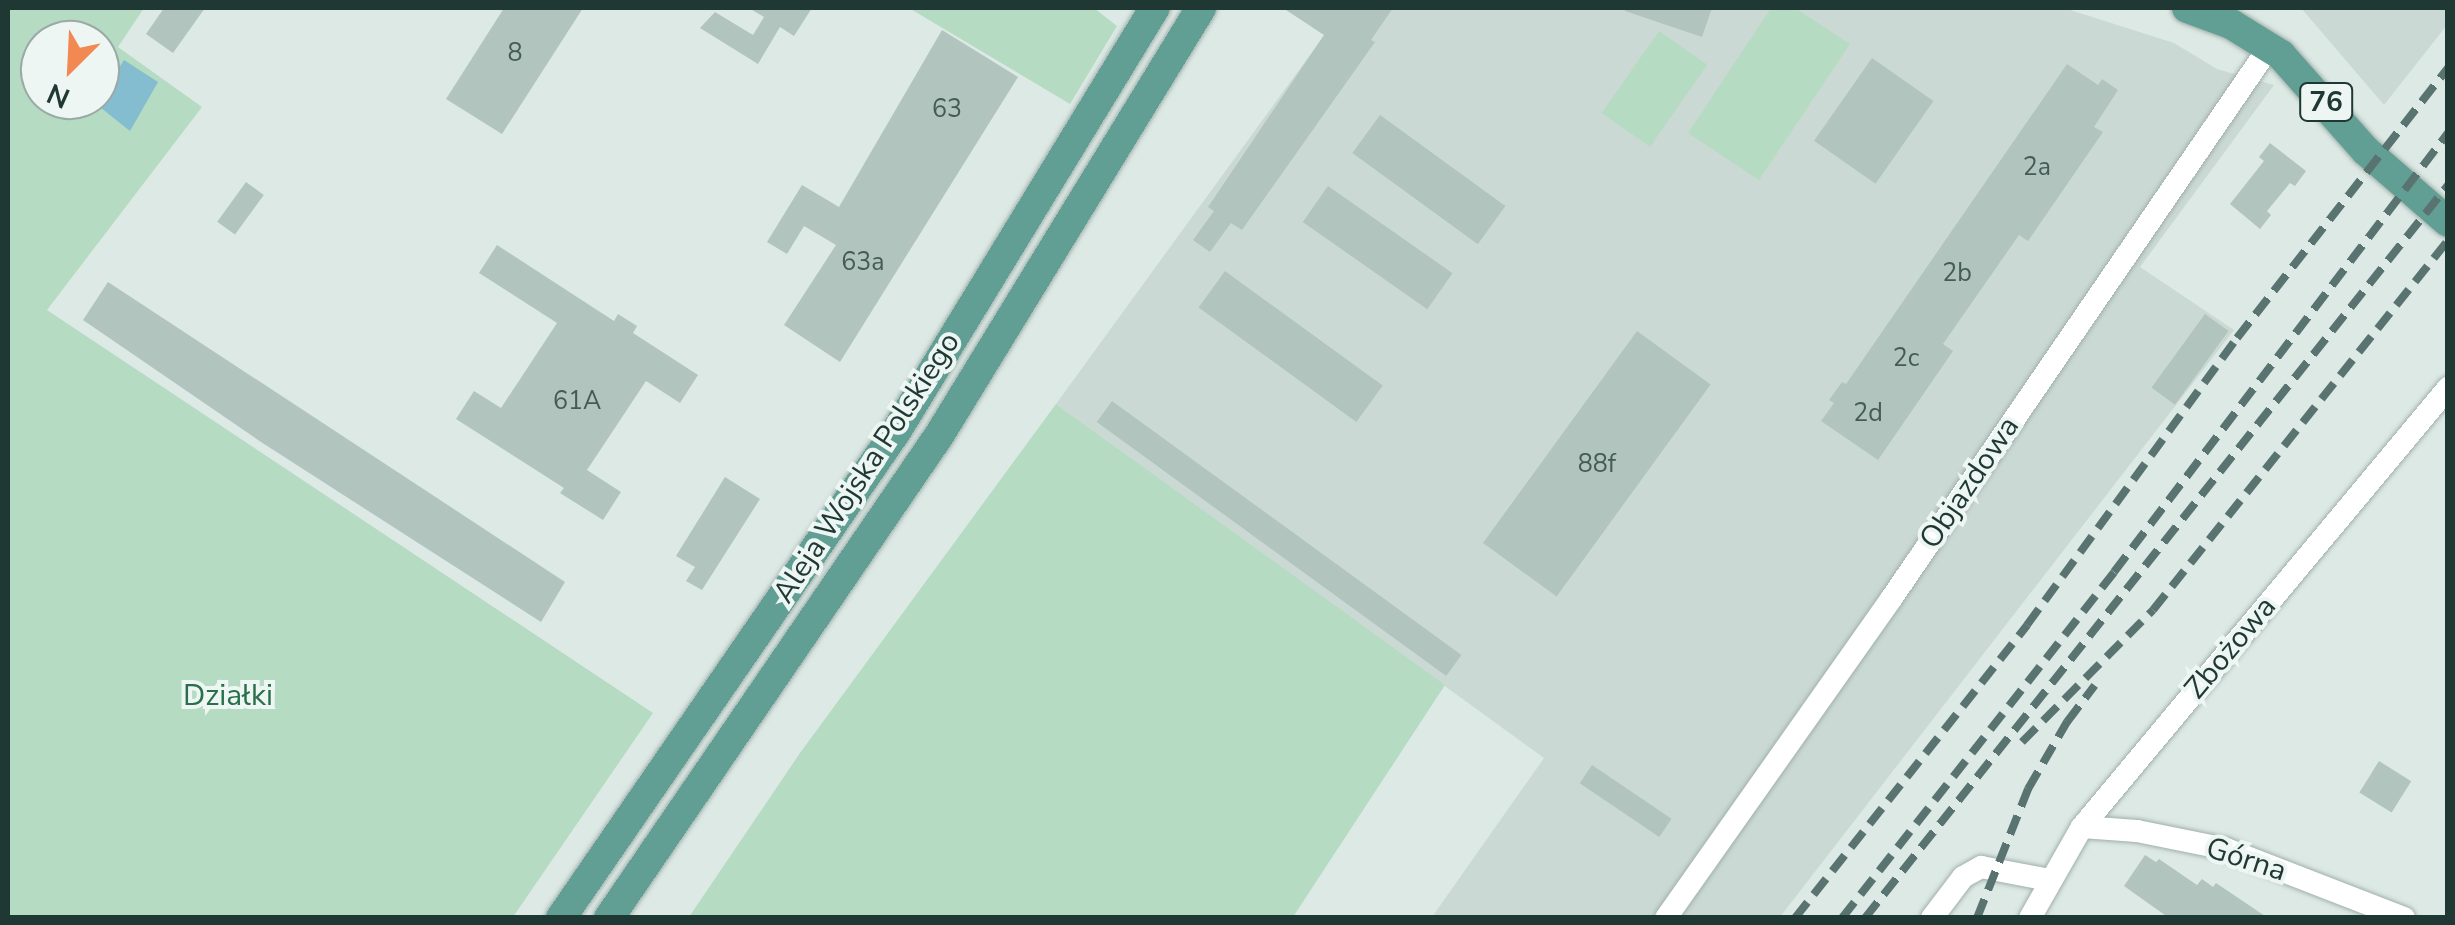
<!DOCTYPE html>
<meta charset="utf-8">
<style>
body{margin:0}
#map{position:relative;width:2455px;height:925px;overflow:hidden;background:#dde9e5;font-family:"Nunito Sans",sans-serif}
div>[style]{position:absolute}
.built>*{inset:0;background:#cbd9d4}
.green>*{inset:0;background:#b5dbc3;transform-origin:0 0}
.water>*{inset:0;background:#84bdd0}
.building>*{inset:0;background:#b2c4be;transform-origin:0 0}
.roads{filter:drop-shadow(0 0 2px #a0b0ac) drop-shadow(0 0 2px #a0b0ac)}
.street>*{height:22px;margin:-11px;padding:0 11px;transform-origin:11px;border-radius:11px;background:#fff}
.primary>*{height:30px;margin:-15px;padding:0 15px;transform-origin:15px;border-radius:15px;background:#619f95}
.rail>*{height:8px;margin-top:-4px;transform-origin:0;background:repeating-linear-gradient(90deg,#597470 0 20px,transparent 0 30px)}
span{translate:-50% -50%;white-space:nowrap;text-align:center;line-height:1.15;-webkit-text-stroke:8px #edf6f2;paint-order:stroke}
.number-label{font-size:25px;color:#445b56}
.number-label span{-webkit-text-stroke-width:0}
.shield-label span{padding:2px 8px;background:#edf6f2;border:2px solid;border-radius:8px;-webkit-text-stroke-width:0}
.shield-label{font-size:28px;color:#1f3834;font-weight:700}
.street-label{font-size:30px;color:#1f3834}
.park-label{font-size:30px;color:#296f4b}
.frame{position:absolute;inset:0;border:10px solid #1f3834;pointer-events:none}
.north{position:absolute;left:20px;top:20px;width:100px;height:100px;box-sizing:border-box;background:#edf6f2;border:2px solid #9baaa6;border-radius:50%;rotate:204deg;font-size:28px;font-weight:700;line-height:40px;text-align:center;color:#1f3834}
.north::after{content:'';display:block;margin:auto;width:35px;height:45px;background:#f28852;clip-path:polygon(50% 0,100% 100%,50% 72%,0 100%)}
</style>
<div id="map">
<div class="built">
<i style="clip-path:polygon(1344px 8px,2064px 8px,2174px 43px,2217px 69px,2274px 85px,2140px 267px,2234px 330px,1780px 917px,1432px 917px,1544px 758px,1056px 404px)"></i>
<i style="clip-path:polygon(2301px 8px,2447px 8px,2447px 25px,2384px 105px)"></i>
</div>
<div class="green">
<i style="clip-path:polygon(evenodd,8px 8px,144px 8px,118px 47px,202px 107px,47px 310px,653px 713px,513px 917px,8px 917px,8px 8px,40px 40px,100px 40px,100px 100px,40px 100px,40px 40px)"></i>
<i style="clip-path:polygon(909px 8px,1094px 8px,1117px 26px,1070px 104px)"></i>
<i style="clip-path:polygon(1771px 8px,1795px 8px,1850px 44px,1759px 180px,1688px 133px)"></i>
<i style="left:1659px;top:31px;width:59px;height:100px;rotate:35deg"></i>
<i style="clip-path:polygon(1056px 404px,1445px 685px,1293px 917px,689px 917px,800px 753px)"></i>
</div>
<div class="water">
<i style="clip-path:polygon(124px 60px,158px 82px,130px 131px,96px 104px)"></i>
</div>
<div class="building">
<i style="clip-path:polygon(164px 8px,205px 8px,173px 53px,146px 34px)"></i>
<i style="clip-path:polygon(504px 8px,583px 8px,502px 134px,446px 99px)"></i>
<i style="clip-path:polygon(749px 8px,812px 8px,794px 36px,780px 27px,758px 64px,700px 28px,715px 12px,753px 35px,764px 17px)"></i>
<i style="clip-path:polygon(1283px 8px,1393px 8px,1371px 40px,1375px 42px,1242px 230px,1231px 223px,1210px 252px,1193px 240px,1214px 211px,1208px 207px,1324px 35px)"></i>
<i style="clip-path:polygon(1625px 8px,1712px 8px,1702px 37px,1625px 11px)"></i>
<i style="clip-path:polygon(942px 30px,1018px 77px,840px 362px,784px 325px,836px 245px,804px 226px,787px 254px,767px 242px,802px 185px,839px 207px)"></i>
<i style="left:1872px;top:58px;width:75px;height:101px;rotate:35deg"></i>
<i style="clip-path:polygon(2067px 64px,2098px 85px,2102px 79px,2118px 90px,2094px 127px,2103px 132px,2028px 241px,2019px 235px,1943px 344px,1953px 351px,1878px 460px,1821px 421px,1834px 403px,1829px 400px,1842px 382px,1846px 384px)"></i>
<i style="left:1380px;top:115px;width:155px;height:47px;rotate:36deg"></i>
<i style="clip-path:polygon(2270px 143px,2306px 171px,2295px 186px,2290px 183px,2267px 211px,2271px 215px,2260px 229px,2230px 204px,2264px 161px,2259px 157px)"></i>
<i style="left:246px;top:182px;width:22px;height:49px;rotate:36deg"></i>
<i style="left:1328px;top:186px;width:152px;height:44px;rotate:35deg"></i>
<i style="clip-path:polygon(497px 245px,614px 321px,618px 314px,637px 326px,633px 333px,698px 375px,680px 403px,646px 381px,587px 470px,621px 492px,603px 520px,560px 493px,564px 488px,456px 419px,474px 391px,501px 408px,557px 323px,479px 273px)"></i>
<i style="left:1225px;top:271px;width:195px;height:45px;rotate:36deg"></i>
<i style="clip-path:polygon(108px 282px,565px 582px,541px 622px,261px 442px,83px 320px)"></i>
<i style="left:2205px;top:314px;width:29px;height:91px;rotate:36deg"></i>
<i style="left:1637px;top:331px;width:91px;height:262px;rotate:36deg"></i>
<i style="left:1112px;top:401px;width:432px;height:26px;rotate:36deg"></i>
<i style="clip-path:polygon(725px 477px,760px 499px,702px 590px,686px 581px,695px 567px,676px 556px)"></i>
<i style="left:2379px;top:761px;width:38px;height:37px;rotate:32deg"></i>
<i style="left:1592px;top:765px;width:96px;height:22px;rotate:34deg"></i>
<i style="clip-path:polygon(2145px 855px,2156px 862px,2159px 859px,2197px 885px,2202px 879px,2213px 887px,2216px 883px,2268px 918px,2169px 918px,2124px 886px)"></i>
</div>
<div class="roads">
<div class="street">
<i style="left:2082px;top:827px;width:55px;rotate:4.2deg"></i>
<i style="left:2137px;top:831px;width:91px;rotate:11.4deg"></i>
<i style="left:2226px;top:849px;width:191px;rotate:21.2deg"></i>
<i style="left:1666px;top:918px;width:390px;rotate:-54.8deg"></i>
<i style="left:1891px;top:599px;width:670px;rotate:-55.58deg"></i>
<i style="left:1932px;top:918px;width:51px;rotate:-52.9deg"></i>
<i style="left:1963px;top:877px;width:21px;rotate:-29deg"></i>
<i style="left:1981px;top:867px;width:69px;rotate:10.8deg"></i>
<i style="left:2030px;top:918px;width:105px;rotate:-60.3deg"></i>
<i style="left:2082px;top:827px;width:572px;rotate:-50.18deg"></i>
</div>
<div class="primary">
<i style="left:2187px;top:8px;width:47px;rotate:20deg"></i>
<i style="left:2231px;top:24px;width:59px;rotate:31.8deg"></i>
<i style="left:2281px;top:55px;width:128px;rotate:48.5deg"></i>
<i style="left:2366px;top:151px;width:108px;rotate:40.9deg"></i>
<i style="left:561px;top:918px;width:592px;rotate:-55.45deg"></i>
<i style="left:897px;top:430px;width:495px;rotate:-58.6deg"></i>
<i style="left:609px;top:918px;width:586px;rotate:-55.63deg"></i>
<i style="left:940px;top:434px;width:500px;rotate:-58.5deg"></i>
</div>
</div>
<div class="rail">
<i style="left:2022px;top:742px;width:186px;rotate:-45.2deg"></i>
<i style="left:2153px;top:610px;width:473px;rotate:-51.4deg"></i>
<i style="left:1795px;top:918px;width:374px;rotate:-51.6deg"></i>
<i style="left:2027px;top:625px;width:356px;rotate:-53.8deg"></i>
<i style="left:2237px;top:338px;width:343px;rotate:-52deg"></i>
<i style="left:1842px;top:918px;width:440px;rotate:-51.8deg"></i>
<i style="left:2114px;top:572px;width:552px;rotate:-52.74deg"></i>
<i style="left:1865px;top:918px;width:937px;rotate:-51.5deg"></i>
<i style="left:1977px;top:918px;width:139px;rotate:-68.4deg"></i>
<i style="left:2028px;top:789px;width:78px;rotate:-59.8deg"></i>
<i style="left:2067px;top:722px;width:46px;rotate:-52.9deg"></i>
</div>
<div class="number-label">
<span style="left:515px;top:53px">8</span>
<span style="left:947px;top:109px">63</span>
<span style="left:2037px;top:167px">2a</span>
<span style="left:863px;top:262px">63a</span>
<span style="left:1957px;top:273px">2b</span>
<span style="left:1906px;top:358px">2c</span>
<span style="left:577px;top:401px">61A</span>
<span style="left:1868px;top:413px">2d</span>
<span style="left:1597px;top:464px">88f</span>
</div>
<div class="shield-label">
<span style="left:2326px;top:102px">76</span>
</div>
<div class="street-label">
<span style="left:867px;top:468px;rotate:-57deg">Aleja Wojska Polskiego</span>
<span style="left:1970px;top:483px;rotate:-56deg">Objazdowa</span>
<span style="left:2231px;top:648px;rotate:-50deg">Zbożowa</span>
<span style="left:2246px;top:860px;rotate:18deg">Górna</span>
</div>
<div class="park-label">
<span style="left:228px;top:696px">Działki</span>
</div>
<div class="frame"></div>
<div class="north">N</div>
</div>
